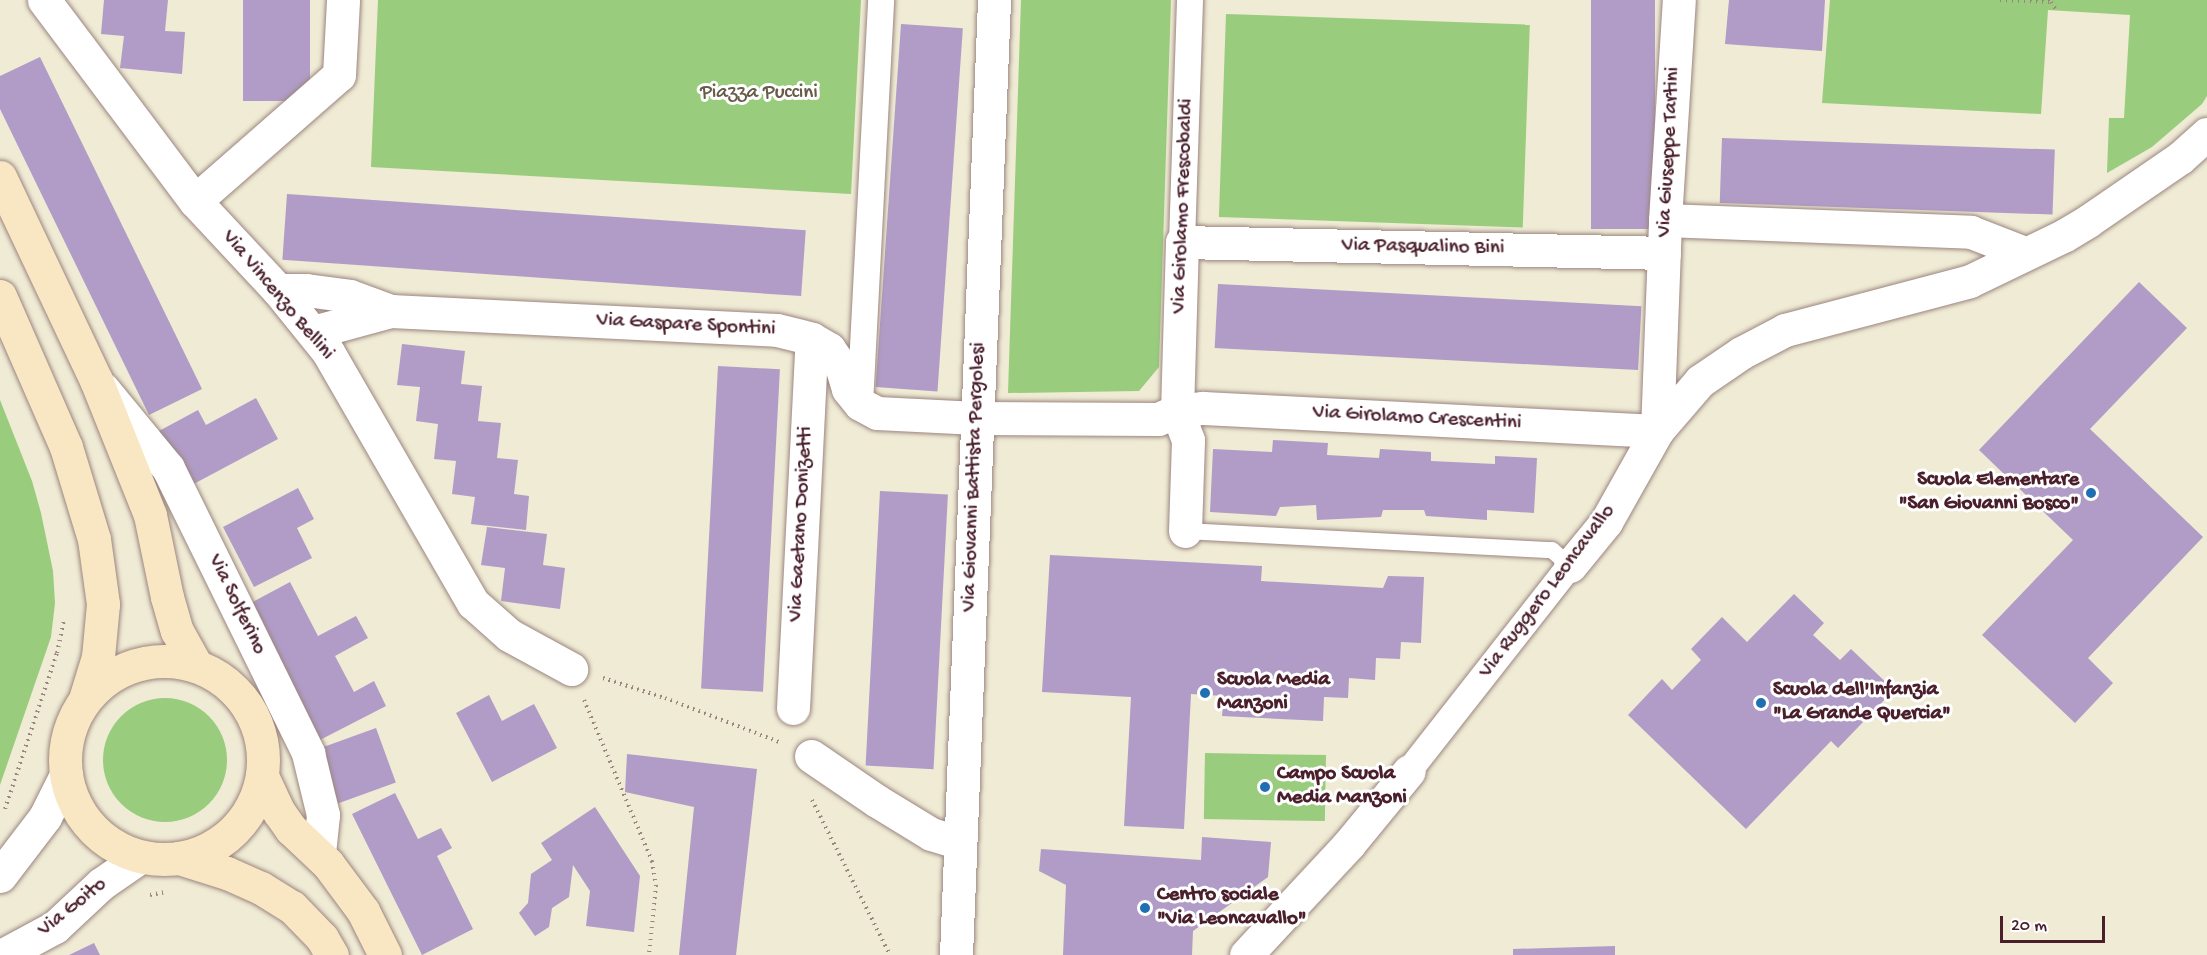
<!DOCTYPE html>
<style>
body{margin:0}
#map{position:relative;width:2207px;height:955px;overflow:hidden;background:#efebd4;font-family:"Gochi Hand",sans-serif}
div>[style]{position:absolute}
.green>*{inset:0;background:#99cc7d;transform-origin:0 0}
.round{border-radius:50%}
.building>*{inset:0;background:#b09cc6;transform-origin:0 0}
.path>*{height:4px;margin-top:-2px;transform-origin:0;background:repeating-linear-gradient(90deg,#9c8580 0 1.5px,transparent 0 6px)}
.roads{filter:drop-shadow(0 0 2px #9c8580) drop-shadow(0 0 2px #9c8580)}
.service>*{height:16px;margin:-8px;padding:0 8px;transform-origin:8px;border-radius:8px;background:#fff}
.pedestrian>*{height:26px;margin:-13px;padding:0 13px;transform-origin:13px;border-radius:13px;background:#fff}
.minor>*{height:33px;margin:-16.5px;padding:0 16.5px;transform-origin:16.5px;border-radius:16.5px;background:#fff}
.tertiary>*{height:33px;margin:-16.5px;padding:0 16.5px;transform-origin:16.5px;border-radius:16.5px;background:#fff}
.secondary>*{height:33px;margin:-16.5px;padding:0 16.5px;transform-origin:16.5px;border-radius:16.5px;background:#f9e7c3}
.secondary>.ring{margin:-16.5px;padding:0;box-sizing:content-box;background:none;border:33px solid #f9e7c3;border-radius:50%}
.dots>*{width:16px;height:16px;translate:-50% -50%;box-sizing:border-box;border:3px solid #fff;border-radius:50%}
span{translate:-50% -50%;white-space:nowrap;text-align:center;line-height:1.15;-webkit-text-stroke:6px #fff;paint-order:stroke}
.park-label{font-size:21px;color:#665c48}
.street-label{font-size:21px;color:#4a1f2b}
.poi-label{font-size:21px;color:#4a1f2b;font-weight:700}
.right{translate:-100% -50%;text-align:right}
.left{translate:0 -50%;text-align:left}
.scale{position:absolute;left:2000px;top:916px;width:105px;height:27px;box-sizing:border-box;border:3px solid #4a1f2b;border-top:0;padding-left:8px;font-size:18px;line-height:21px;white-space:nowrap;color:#4a1f2b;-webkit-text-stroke:4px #fff;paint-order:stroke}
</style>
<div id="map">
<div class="green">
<i style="clip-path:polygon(378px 0,861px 0,851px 194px,371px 167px)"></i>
<i style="clip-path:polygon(1021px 0,1171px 0,1159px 367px,1139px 391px,1008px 393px)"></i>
<i style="clip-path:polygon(1830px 0,2207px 0,2207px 96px,2202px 104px,2152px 147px,2107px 173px,2109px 118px,2124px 118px,2130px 15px,2048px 10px,2041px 114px,1822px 103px)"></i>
<i style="left:1226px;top:14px;width:304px;height:203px;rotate:2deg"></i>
<i style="clip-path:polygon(0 400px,32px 481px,41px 513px,53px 571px,55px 603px,51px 637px,0 785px)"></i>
<i class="round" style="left:103px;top:698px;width:124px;height:124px"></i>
<i style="left:1205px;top:753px;width:121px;height:66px;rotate:1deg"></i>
</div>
<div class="building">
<i style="clip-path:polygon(104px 0,168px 0,165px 31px,185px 32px,182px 74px,120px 68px,124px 36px,101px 34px)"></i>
<i style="left:243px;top:0;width:67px;height:101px"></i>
<i style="left:1591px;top:0;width:64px;height:229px"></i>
<i style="clip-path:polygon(1729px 0,1825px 0,1822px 51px,1725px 44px)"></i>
<i style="left:901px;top:24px;width:62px;height:364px;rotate:4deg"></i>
<i style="clip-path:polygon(40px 57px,202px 389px,149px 415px,0 109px,0 76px)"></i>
<i style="left:1722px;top:138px;width:333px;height:65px;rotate:2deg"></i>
<i style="left:287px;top:194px;width:520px;height:66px;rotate:4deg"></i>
<i style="clip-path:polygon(2139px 282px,2187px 328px,2090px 429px,2203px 537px,2088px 658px,2113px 683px,2075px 723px,1982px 635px,2073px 540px,1979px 450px)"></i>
<i style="left:1218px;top:284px;width:424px;height:64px;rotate:3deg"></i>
<i style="clip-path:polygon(402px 344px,465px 351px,461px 384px,482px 386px,478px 421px,501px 423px,497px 458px,518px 460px,514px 494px,529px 496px,526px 530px,471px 524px,475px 497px,452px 494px,456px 461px,434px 459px,438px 424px,416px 421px,420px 387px,397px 385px)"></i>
<i style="left:718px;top:366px;width:62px;height:323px;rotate:3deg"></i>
<i style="clip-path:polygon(256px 398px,278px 439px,188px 487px,159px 431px,198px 410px,206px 425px)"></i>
<i style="clip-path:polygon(1273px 440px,1328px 443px,1327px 455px,1379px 458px,1380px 449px,1431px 452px,1431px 461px,1495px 464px,1495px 456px,1537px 458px,1534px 513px,1487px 510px,1487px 520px,1426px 516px,1424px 510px,1383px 510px,1381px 517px,1317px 520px,1316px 505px,1280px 507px,1276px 516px,1210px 512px,1213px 449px,1272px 452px)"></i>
<i style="clip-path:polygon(298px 488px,314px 519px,297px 528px,312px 558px,254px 587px,223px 527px)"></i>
<i style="left:880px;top:491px;width:68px;height:275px;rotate:3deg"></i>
<i style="clip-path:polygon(487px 527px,547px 534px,543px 565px,565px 568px,560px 609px,501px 601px,505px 568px,481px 565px)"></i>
<i style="clip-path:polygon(1050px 555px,1262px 566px,1261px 581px,1383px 588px,1388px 576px,1424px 577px,1421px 643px,1401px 642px,1400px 659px,1376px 658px,1375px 680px,1349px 678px,1348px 698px,1324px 697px,1323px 721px,1222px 716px,1224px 696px,1191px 694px,1184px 829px,1124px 826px,1131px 697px,1042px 692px)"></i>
<i style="clip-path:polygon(290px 582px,318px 636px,356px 616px,368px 638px,335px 656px,354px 692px,374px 681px,386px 706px,316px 742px,245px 606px)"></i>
<i style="clip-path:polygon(1794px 594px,1824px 623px,1813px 635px,1840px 660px,1851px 649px,1894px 690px,1838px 748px,1831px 741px,1746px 829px,1628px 715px,1662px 679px,1672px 690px,1701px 660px,1691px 649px,1722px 617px,1747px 642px)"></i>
<i style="clip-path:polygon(489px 695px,502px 721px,534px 704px,557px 748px,492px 782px,456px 713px)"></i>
<i style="left:376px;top:728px;width:58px;height:61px;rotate:70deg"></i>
<i style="clip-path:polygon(627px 754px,757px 769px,736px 955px,679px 955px,694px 807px,625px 792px)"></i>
<i style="clip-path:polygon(395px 793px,418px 839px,441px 828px,452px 848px,437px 856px,473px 929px,422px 955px,352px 814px)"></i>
<i style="clip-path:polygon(595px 807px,640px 876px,634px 932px,586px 926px,590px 891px,573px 865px,569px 897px,552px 908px,549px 927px,535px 936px,519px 913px,528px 903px,531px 874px,552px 860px,541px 843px)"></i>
<i style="clip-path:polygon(1202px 837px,1271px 842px,1268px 877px,1193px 931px,1192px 955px,1063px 955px,1066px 885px,1039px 871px,1041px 849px,1201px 860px)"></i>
<i style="clip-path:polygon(94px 943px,100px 955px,69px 955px)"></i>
<i style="clip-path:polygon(1615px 946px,1615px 955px,1513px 955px,1513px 949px)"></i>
</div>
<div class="path">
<i style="left:2000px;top:0;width:51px;rotate:2.2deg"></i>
<i style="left:2051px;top:2px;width:11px;rotate:56deg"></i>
<i style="left:603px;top:678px;width:65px;rotate:17.9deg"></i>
<i style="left:665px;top:698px;width:122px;rotate:21.1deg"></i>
<i style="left:584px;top:700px;width:175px;rotate:67.1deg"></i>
<i style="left:652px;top:861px;width:24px;rotate:81deg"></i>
<i style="left:656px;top:885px;width:70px;rotate:95.7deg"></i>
<i style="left:812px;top:800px;width:174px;rotate:63.3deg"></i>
<i style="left:5px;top:809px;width:164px;rotate:-71.6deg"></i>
<i style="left:57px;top:653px;width:33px;rotate:-78deg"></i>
<i style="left:150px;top:895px;width:16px;rotate:-11deg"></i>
</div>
<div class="roads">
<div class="service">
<i style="left:1185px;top:531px;width:367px;rotate:3deg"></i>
<i style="left:1552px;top:550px;width:24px;rotate:42deg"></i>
</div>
<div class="pedestrian">
<i style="left:1182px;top:242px;width:242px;rotate:-88.1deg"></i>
<i style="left:860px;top:404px;width:405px;rotate:-87deg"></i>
<i style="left:1409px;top:771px;width:261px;rotate:-51.9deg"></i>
</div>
<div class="minor">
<i style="left:44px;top:0;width:251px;rotate:53.1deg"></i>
<i style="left:195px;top:201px;width:122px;rotate:47deg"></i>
<i style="left:278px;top:290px;width:80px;rotate:51.1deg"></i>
<i style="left:328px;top:352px;width:290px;rotate:60deg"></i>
<i style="left:473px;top:603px;width:48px;rotate:41.6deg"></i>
<i style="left:509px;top:635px;width:71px;rotate:28.7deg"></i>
<i style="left:195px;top:201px;width:191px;rotate:-41.2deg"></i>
<i style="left:339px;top:75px;width:75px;rotate:-86.9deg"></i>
<i style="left:1665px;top:220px;width:306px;rotate:2.2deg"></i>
<i style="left:1971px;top:232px;width:58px;rotate:21.3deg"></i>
<i style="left:278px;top:290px;width:28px"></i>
<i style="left:306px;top:290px;width:44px;rotate:7.8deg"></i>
<i style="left:350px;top:296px;width:44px;rotate:20.1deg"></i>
<i style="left:391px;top:311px;width:386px;rotate:2.8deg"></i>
<i style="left:777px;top:330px;width:36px;rotate:14deg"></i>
<i style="left:812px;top:339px;width:20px;rotate:30deg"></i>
<i style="left:829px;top:349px;width:21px;rotate:55deg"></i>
<i style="left:841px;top:366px;width:24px;rotate:73deg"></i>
<i style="left:848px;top:389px;width:19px;rotate:51deg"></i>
<i style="left:860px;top:404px;width:19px;rotate:28deg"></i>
<i style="left:877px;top:413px;width:100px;rotate:2.9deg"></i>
<i style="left:977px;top:418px;width:181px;rotate:0.3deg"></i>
<i style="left:1158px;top:419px;width:21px;rotate:-23deg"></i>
<i style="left:1177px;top:411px;width:26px;rotate:-7deg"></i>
<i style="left:1203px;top:408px;width:455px;rotate:2.9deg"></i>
<i style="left:313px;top:332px;width:81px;rotate:-15.1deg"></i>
<i style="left:103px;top:389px;width:102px;rotate:50.6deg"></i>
<i style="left:168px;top:468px;width:318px;rotate:63.8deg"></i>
<i style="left:308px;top:753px;width:64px;rotate:76.4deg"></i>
<i style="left:323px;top:815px;width:39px;rotate:96deg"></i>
<i style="left:1657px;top:431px;width:211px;rotate:-87.8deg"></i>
<i style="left:1665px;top:220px;width:220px;rotate:-86.4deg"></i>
<i style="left:1185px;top:531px;width:91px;rotate:-88.1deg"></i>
<i style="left:1188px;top:440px;width:31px;rotate:-111deg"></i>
<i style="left:1177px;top:411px;width:169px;rotate:-88.3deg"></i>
<i style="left:1182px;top:242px;width:482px;rotate:1.3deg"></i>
<i style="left:1570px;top:566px;width:57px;rotate:-50.7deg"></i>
<i style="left:1606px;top:522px;width:104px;rotate:-60.7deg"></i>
<i style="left:1657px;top:431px;width:66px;rotate:-49.3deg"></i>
<i style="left:1700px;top:381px;width:50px;rotate:-34.3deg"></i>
<i style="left:1741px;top:353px;width:50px;rotate:-27.6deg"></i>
<i style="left:1785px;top:330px;width:191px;rotate:-14.8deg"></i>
<i style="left:1970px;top:281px;width:106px;rotate:-25.8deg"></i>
<i style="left:2065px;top:235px;width:27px;rotate:-31deg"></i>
<i style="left:2088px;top:221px;width:112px;rotate:-34.4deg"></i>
<i style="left:2180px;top:158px;width:36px;rotate:-42deg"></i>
<i style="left:793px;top:708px;width:369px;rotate:-87.1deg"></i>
<i style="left:811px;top:756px;width:80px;rotate:34.3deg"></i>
<i style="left:877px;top:801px;width:63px;rotate:31.4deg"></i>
<i style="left:931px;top:834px;width:30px;rotate:17deg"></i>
<i style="left:956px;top:955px;width:956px;rotate:-87.72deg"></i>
<i style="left:1246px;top:955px;width:151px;rotate:-47.1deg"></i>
<i style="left:1349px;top:844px;width:94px;rotate:-50.6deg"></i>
</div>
<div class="tertiary">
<i style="left:0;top:876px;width:74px;rotate:-52.7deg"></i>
<i style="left:45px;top:817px;width:47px;rotate:-63.4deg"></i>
<i style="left:3px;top:955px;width:59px;rotate:-28.3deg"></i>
<i style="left:55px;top:927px;width:63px;rotate:-43.1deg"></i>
<i style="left:101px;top:884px;width:47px;rotate:-34.7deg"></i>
</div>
<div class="secondary">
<i style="left:0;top:177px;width:225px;rotate:64.7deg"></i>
<i style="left:96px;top:380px;width:145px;rotate:68.2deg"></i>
<i style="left:150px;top:515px;width:84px;rotate:78.3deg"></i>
<i style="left:167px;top:597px;width:35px;rotate:74deg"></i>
<i style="left:177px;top:631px;width:39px;rotate:61deg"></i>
<i style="left:0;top:296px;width:165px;rotate:66.4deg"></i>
<i style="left:66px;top:447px;width:96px;rotate:73.1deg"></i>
<i style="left:94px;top:539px;width:66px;rotate:82.1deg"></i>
<i style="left:103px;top:604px;width:53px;rotate:95.4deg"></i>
<i style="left:98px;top:657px;width:44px;rotate:107.2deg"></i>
<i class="ring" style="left:65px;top:661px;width:165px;height:165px"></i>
<i style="left:262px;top:776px;width:40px;rotate:65deg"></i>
<i style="left:279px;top:812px;width:21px;rotate:55deg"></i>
<i style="left:291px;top:829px;width:51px;rotate:43.4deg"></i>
<i style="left:328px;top:864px;width:59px;rotate:53.3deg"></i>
<i style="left:363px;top:911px;width:49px;rotate:63.4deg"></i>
<i style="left:179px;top:858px;width:50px;rotate:17.4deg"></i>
<i style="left:227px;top:873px;width:37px;rotate:24deg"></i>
<i style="left:261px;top:888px;width:36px;rotate:32deg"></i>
<i style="left:292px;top:907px;width:43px;rotate:45.9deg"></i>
<i style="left:322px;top:938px;width:20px;rotate:60deg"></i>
</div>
</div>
<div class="dots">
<i style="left:2091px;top:493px;background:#1f6fb2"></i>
<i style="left:1205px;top:693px;background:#1f6fb2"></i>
<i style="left:1761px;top:703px;background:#1f6fb2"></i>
<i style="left:1265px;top:787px;background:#1f6fb2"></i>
<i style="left:1145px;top:908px;background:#1f6fb2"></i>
</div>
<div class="park-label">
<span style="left:759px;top:94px">Piazza Puccini</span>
</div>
<div class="street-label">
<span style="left:1670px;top:152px;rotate:-87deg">Via Giuseppe Tartini</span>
<span style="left:1184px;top:206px;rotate:-88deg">Via Girolamo Frescobaldi</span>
<span style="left:1423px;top:248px;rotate:1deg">Via Pasqualino Bini</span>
<span style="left:277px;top:296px;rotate:50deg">Via Vincenzo Bellini</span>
<span style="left:686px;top:326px;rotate:3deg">Via Gaspare Spontini</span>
<span style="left:1417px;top:419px;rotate:3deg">Via Girolamo Crescentini</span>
<span style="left:975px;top:477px;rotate:-88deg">Via Giovanni Battista Pergolesi</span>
<span style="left:802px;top:524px;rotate:-87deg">Via Gaetano Donizetti</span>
<span style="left:1548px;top:592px;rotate:-53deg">Via Ruggero Leoncavallo</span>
<span style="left:236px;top:605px;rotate:64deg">Via Solferino</span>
<span style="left:73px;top:908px;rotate:-39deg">Via Goito</span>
</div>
<div class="poi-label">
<span class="right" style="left:2079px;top:493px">Scuola Elementare<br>"San Giovanni Bosco"</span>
<span class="left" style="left:1217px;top:693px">Scuola Media<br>Manzoni</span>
<span class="left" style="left:1773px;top:703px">Scuola dell'Infanzia<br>"La Grande Quercia"</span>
<span class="left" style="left:1277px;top:787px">Campo Scuola<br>Media Manzoni</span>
<span class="left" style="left:1157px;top:908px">Centro sociale<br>"Via Leoncavallo"</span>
</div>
<div class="scale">20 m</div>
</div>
